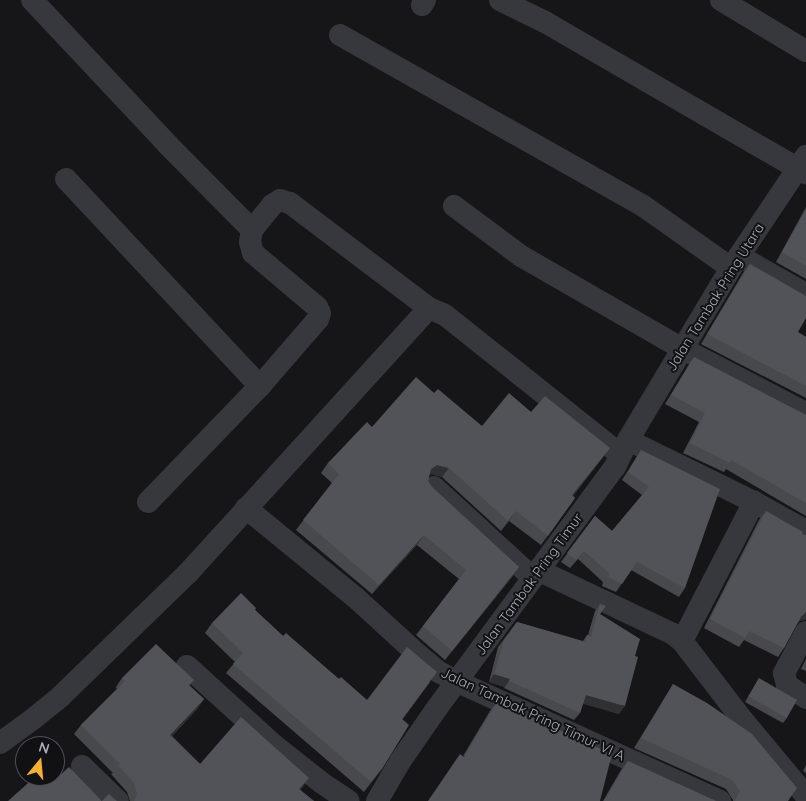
<!DOCTYPE html>
<style>
body{margin:0}
#map{position:relative;width:806px;height:801px;overflow:hidden;background:#161618;font-family:Quicksand,sans-serif}
div>[style]{position:absolute}
.minor>*{height:22px;margin:-11px;padding:0 11px;transform-origin:11px;border-radius:11px;background:#37383d}
.wall>*{inset:0;background:#47494d}
.shaded-wall>*{inset:0;background:#2f3033}
.building>*{inset:0;background:#525359;transform-origin:0 0}
span{translate:-50% -50%;white-space:nowrap;text-align:center;line-height:1.15;-webkit-text-stroke:4px #111113;paint-order:stroke}
.street-label{font-size:14px;color:#a8adb8}
.north{position:absolute;left:15px;top:736px;width:50px;height:50px;box-sizing:border-box;background:#111113;border:1px solid #4d4f55;border-radius:50%;rotate:17deg;font-size:14px;font-weight:700;line-height:20px;text-align:center;color:#a8adb8}
.north::after{content:'';display:block;margin:auto;width:18px;height:22px;background:#f2b134;clip-path:polygon(50% 0,100% 100%,50% 72%,0 100%)}
</style>
<div id="map">
<div class="minor">
<i style="left:32px;top:0;width:199px;rotate:46.8deg"></i>
<i style="left:168px;top:145px;width:120px;rotate:45.3deg"></i>
<i style="left:500px;top:0;width:50px;rotate:26.1deg"></i>
<i style="left:545px;top:22px;width:302px;rotate:30.1deg"></i>
<i style="left:721px;top:0;width:99px;rotate:31deg"></i>
<i style="left:422px;top:5px;width:6px;rotate:-59deg"></i>
<i style="left:340px;top:35px;width:347px;rotate:29.4deg"></i>
<i style="left:642px;top:205px;width:109px;rotate:35.3deg"></i>
<i style="left:66px;top:179px;width:284px;rotate:46.9deg"></i>
<i style="left:454px;top:206px;width:84px;rotate:36.7deg"></i>
<i style="left:521px;top:256px;width:187px;rotate:29.9deg"></i>
<i style="left:683px;top:349px;width:139px;rotate:27.5deg"></i>
<i style="left:739px;top:256px;width:77px;rotate:29.6deg"></i>
<i style="left:628px;top:440px;width:140px;rotate:26.2deg"></i>
<i style="left:754px;top:502px;width:60px;rotate:29.1deg"></i>
<i style="left:434px;top:487px;width:134px;rotate:42.6deg"></i>
<i style="left:148px;top:502px;width:161px;rotate:-46deg"></i>
<i style="left:260px;top:386px;width:89px;rotate:-49.1deg"></i>
<i style="left:318px;top:319px;width:6px;rotate:-72deg"></i>
<i style="left:320px;top:313px;width:7px;rotate:-117deg"></i>
<i style="left:317px;top:307px;width:84px;rotate:-139.8deg"></i>
<i style="left:253px;top:253px;width:11px;rotate:-105deg"></i>
<i style="left:250px;top:242px;width:12px;rotate:-81deg"></i>
<i style="left:252px;top:230px;width:32px;rotate:-51deg"></i>
<i style="left:272px;top:205px;width:9px;rotate:-32deg"></i>
<i style="left:280px;top:200px;width:10px;rotate:17deg"></i>
<i style="left:290px;top:203px;width:174px;rotate:37.1deg"></i>
<i style="left:246px;top:508px;width:142px;rotate:39.3deg"></i>
<i style="left:356px;top:598px;width:81px;rotate:42.5deg"></i>
<i style="left:416px;top:653px;width:30px;rotate:40deg"></i>
<i style="left:439px;top:672px;width:21px;rotate:28deg"></i>
<i style="left:458px;top:682px;width:288px;rotate:24.4deg"></i>
<i style="left:540px;top:571px;width:147px;rotate:25.3deg"></i>
<i style="left:673px;top:634px;width:11px;rotate:38deg"></i>
<i style="left:682px;top:641px;width:97px;rotate:52.5deg"></i>
<i style="left:741px;top:718px;width:102px;rotate:50.2deg"></i>
<i style="left:806px;top:632px;width:47px;rotate:118.2deg"></i>
<i style="left:784px;top:673px;width:12px;rotate:76deg"></i>
<i style="left:787px;top:685px;width:23px;rotate:34deg"></i>
<i style="left:682px;top:641px;width:157px;rotate:-62.6deg"></i>
<i style="left:187px;top:666px;width:119px;rotate:42.3deg"></i>
<i style="left:275px;top:746px;width:60px;rotate:38.2deg"></i>
<i style="left:322px;top:783px;width:32px;rotate:34deg"></i>
<i style="left:0;top:743px;width:41px;rotate:-36deg"></i>
<i style="left:33px;top:719px;width:36px;rotate:-39deg"></i>
<i style="left:61px;top:696px;width:177px;rotate:-44.1deg"></i>
<i style="left:188px;top:573px;width:358px;rotate:-47.7deg"></i>
<i style="left:429px;top:308px;width:17px;rotate:24deg"></i>
<i style="left:445px;top:315px;width:223px;rotate:38.5deg"></i>
<i style="left:82px;top:766px;width:50px;rotate:44.2deg"></i>
<i style="left:377px;top:801px;width:48px;rotate:-59.7deg"></i>
<i style="left:401px;top:760px;width:63px;rotate:-55.3deg"></i>
<i style="left:437px;top:708px;width:300px;rotate:-53.6deg"></i>
<i style="left:615px;top:467px;width:30px;rotate:-64deg"></i>
<i style="left:628px;top:440px;width:200px;rotate:-59.1deg"></i>
<i style="left:731px;top:268px;width:135px;rotate:-56.2deg"></i>
</div>
<div class="wall">
<i style="clip-path:polygon(806px 207px,806px 279px,776px 262px)"></i>
<i style="clip-path:polygon(750px 264px,798px 332px,806px 337px,806px 398px,701px 344px,743px 273px)"></i>
<i style="clip-path:polygon(694px 357px,806px 415px,806px 516px,726px 469px,724px 472px,683px 453px,699px 422px,665px 404px,688px 366px)"></i>
<i style="clip-path:polygon(434px 393px,482px 426px,531px 412px,610px 448px,573px 496px,575px 498px,541px 545px,509px 521px,501px 531px,442px 477px,431px 474px,429px 475px,428px 481px,432px 487px,519px 567px,512px 577px,445px 660px,416px 635px,459px 579px,417px 545px,372px 594px,296px 530px,332px 483px,321px 473px,328px 463px,372px 427px)"></i>
<i style="clip-path:polygon(641px 450px,685px 588px,679px 597px,631px 570px,616px 592px,602px 586px,603px 582px,578px 559px,570px 568px,561px 562px,595px 516px,612px 531px,642px 495px,622px 480px)"></i>
<i style="clip-path:polygon(766px 511px,802px 534px,800px 621px,798px 622px,784px 648px,778px 657px,744px 640px,739px 647px,704px 628px,759px 520px)"></i>
<i style="clip-path:polygon(600px 604px,600px 614px,635px 656px,619px 714px,583px 703px,580px 713px,574px 720px,504px 688px,505px 687px,489px 682px,498px 647px,517px 622px,583px 641px,587px 635px,588px 635px,595px 611px)"></i>
<i style="clip-path:polygon(255px 610px,283px 636px,339px 679px,367px 700px,430px 682px,402px 720px,375px 778px,364px 792px,226px 673px,235px 662px,205px 633px,212px 623px)"></i>
<i style="clip-path:polygon(806px 659px,806px 671px,801px 669px)"></i>
<i style="clip-path:polygon(122px 678px,194px 680px,189px 686px,204px 699px,197px 709px,172px 736px,200px 764px,309px 778px,300px 790px,314px 801px,130px 801px,127px 792px,111px 774px,113px 773px,74px 734px,81px 725px,117px 689px,116px 687px)"></i>
<i style="clip-path:polygon(759px 678px,787px 718px,783px 723px,745px 702px)"></i>
<i style="clip-path:polygon(673px 684px,788px 801px,733px 801px,733px 800px,726px 789px,634px 748px,667px 694px)"></i>
<i style="clip-path:polygon(497px 702px,600px 801px,463px 756px,490px 711px)"></i>
<i style="clip-path:polygon(628px 761px,716px 801px,603px 801px,621px 770px)"></i>
<i style="clip-path:polygon(806px 765px,806px 773px,803px 771px)"></i>
</div>
<div class="shaded-wall">
<i style="clip-path:polygon(610px 448px,603px 457px,566px 505px,572px 495px)"></i>
<i style="clip-path:polygon(437px 465px,449px 468px,442px 477px,431px 474px,424px 479px,431px 469px)"></i>
<i style="clip-path:polygon(516px 511px,509px 521px,501px 531px,508px 521px)"></i>
<i style="clip-path:polygon(424px 535px,417px 545px,372px 594px,379px 585px)"></i>
<i style="clip-path:polygon(519px 567px,512px 577px,445px 660px,452px 651px)"></i>
<i style="clip-path:polygon(806px 612px,806px 620px,800px 621px,795px 625px,801px 617px)"></i>
<i style="clip-path:polygon(494px 674px,510px 679px,505px 687px,489px 682px)"></i>
<i style="clip-path:polygon(586px 695px,625px 706px,619px 714px,580px 703px)"></i>
<i style="clip-path:polygon(204px 699px,197px 709px,164px 744px,170px 735px)"></i>
<i style="clip-path:polygon(382px 769px,375px 778px,364px 792px,371px 782px)"></i>
<i style="clip-path:polygon(309px 778px,302px 787px,292px 798px,299px 789px)"></i>
</div>
<div class="building">
<i style="clip-path:polygon(806px 210px,806px 266px,782px 252px)"></i>
<i style="clip-path:polygon(750px 264px,806px 296px,806px 318px,798px 332px,806px 337px,806px 386px,707px 334px)"></i>
<i style="clip-path:polygon(694px 357px,806px 415px,806px 503px,731px 460px,730px 463px,690px 443px,705px 413px,671px 395px)"></i>
<i style="clip-path:polygon(416px 377px,434px 393px,438px 389px,482px 426px,509px 393px,531px 412px,545px 396px,610px 448px,572px 495px,575px 498px,548px 536px,516px 511px,508px 521px,449px 468px,437px 465px,431px 469px,428px 481px,432px 487px,519px 567px,452px 651px,423px 626px,466px 570px,424px 535px,379px 585px,303px 520px,339px 474px,328px 463px,367px 422px,372px 427px)"></i>
<i style="clip-path:polygon(641px 450px,720px 489px,685px 588px,637px 562px,622px 584px,608px 577px,609px 573px,584px 551px,576px 560px,567px 553px,595px 516px,612px 531px,649px 487px,628px 472px)"></i>
<i style="clip-path:polygon(766px 511px,803px 532px,802px 534px,806px 535px,806px 612px,801px 617px,784px 648px,749px 631px,745px 638px,710px 619px)"></i>
<i style="clip-path:polygon(241px 593px,256px 608px,255px 610px,283px 636px,286px 633px,339px 679px,341px 677px,367px 700px,407px 647px,437px 672px,402px 719px,409px 725px,382px 769px,371px 782px,233px 664px,243px 653px,212px 623px)"></i>
<i style="clip-path:polygon(600px 604px,606px 606px,600px 614px,640px 639px,635px 656px,638px 657px,625px 706px,586px 695px,580px 713px,509px 681px,510px 679px,494px 674px,504px 640px,517px 622px,585px 642px,587px 635px,591px 637px)"></i>
<i style="clip-path:polygon(156px 644px,194px 680px,189px 685px,204px 699px,170px 735px,200px 764px,241px 717px,309px 778px,299px 789px,314px 801px,134px 801px,137px 794px,134px 783px,118px 765px,120px 764px,81px 725px,125px 681px,122px 678px)"></i>
<i style="left:759px;top:678px;width:44px;height:21px;rotate:30deg"></i>
<i style="clip-path:polygon(673px 684px,707px 703px,752px 734px,797px 788px,788px 801px,735px 801px,740px 791px,732px 780px,641px 738px)"></i>
<i style="clip-path:polygon(497px 702px,612px 754px,600px 801px,428px 801px,460px 754px,464px 757px)"></i>
<i style="clip-path:polygon(628px 761px,716px 801px,604px 801px)"></i>
<i style="clip-path:polygon(69px 767px,102px 801px,8px 801px,36px 776px,53px 776px,56px 779px)"></i>
<i style="clip-path:polygon(109px 794px,117px 801px,102px 801px)"></i>
</div>
<div class="street-label">
<span style="left:715px;top:297px;rotate:-58deg">Jalan Tambak Pring Utara</span>
<span style="left:529px;top:584px;rotate:-54deg">Jalan Tambak Pring Timur</span>
<span style="left:533px;top:714px;rotate:25deg">Jalan Tambak Pring Timur VI A</span>
</div>
<div class="north">N</div>
</div>
